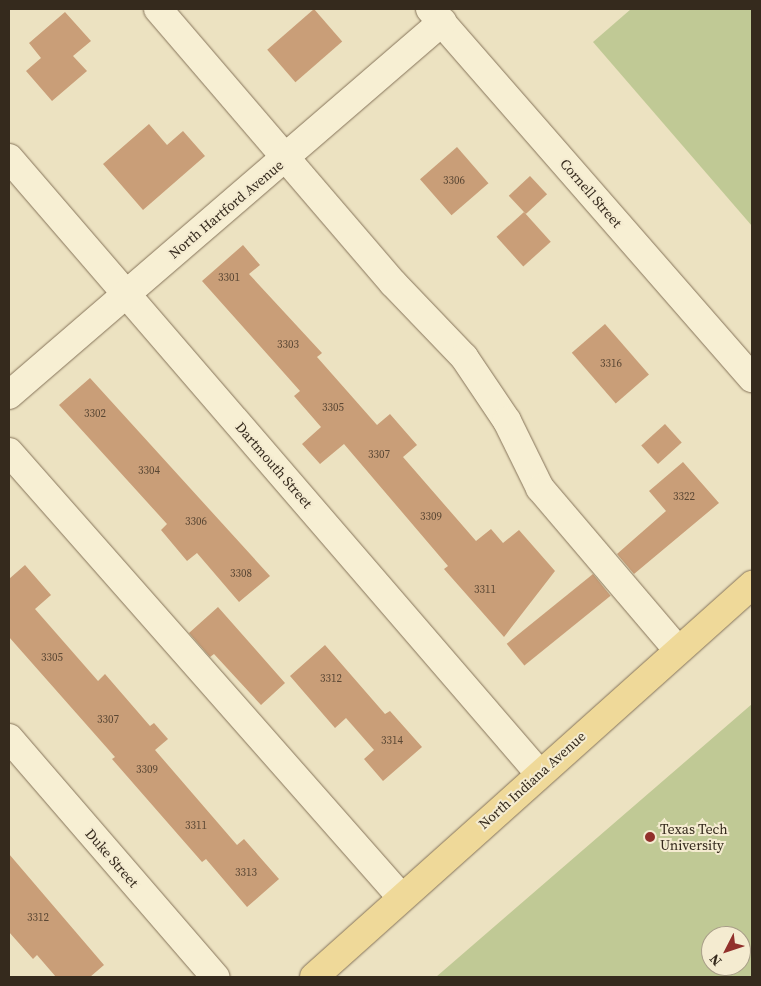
<!DOCTYPE html>
<style>
body{margin:0}
#map{position:relative;width:761px;height:986px;overflow:hidden;background:#ece2c1;font-family:"Source Serif 4",serif}
div>[style]{position:absolute}
.green>*{inset:0;background:#c0c995}
.building>*{inset:0;background:#c99e78;transform-origin:0 0}
.roads{filter:drop-shadow(0 0 1px #857359) drop-shadow(0 0 1px #857359)}
.minor>*{height:28px;margin:-14px;padding:0 14px;transform-origin:14px;border-radius:14px;background:#f7efd3}
.major>*{height:28px;margin:-14px;padding:0 14px;transform-origin:14px;border-radius:14px;background:#efd999}
.dots>*{width:14px;height:14px;translate:-50% -50%;box-sizing:border-box;border:2px solid #f4ebd0;border-radius:50%}
span{translate:-50% -50%;white-space:nowrap;text-align:center;line-height:1.15;-webkit-text-stroke:4px #f4ebd0;paint-order:stroke}
.number-label{font-size:11px;color:#5a4734}
.number-label span{-webkit-text-stroke-width:0}
.street-label{font-size:14px;color:#352a1d}
.poi-label{font-size:14px;color:#352a1d}
.left{translate:0 -50%;text-align:left}
.frame{position:absolute;inset:0;border:10px solid #352a1d;pointer-events:none}
.north{position:absolute;left:701px;top:926px;width:50px;height:50px;box-sizing:border-box;background:#f4ebd0;border:1px solid #a89e88;border-radius:50%;rotate:229deg;font-size:14px;font-weight:700;line-height:20px;text-align:center;color:#352a1d}
.north::after{content:'';display:block;margin:auto;width:18px;height:22px;background:#91302b;clip-path:polygon(50% 0,100% 100%,50% 72%,0 100%)}
</style>
<div id="map">
<div class="green">
<i style="clip-path:polygon(631px 9px,752px 9px,752px 226px,593px 42px)"></i>
<i style="clip-path:polygon(evenodd,752px 704px,752px 977px,436px 977px,752px 704px,711px 936px,741px 936px,741px 966px,711px 966px,711px 936px)"></i>
</div>
<div class="building">
<i style="left:314px;top:9px;width:43px;height:62px;rotate:49deg"></i>
<i style="clip-path:polygon(65px 12px,91px 41px,73px 56px,87px 71px,52px 101px,26px 71px,41px 58px,29px 43px)"></i>
<i style="clip-path:polygon(149px 124px,167px 145px,183px 131px,205px 156px,143px 210px,103px 164px)"></i>
<i style="left:457px;top:147px;width:48px;height:49px;rotate:49deg"></i>
<i style="left:530px;top:176px;width:25px;height:29px;rotate:47deg"></i>
<i style="left:524px;top:212px;width:40px;height:37px;rotate:48deg"></i>
<i style="clip-path:polygon(243px 245px,260px 265px,249px 274px,322px 353px,317px 357px,377px 425px,390px 414px,417px 445px,403px 457px,476px 541px,491px 529px,503px 543px,519px 530px,555px 571px,504px 637px,444px 569px,448px 566px,344px 444px,320px 464px,302px 444px,321px 427px,294px 396px,300px 391px,202px 281px)"></i>
<i style="left:605px;top:324px;width:67px;height:44px;rotate:49deg"></i>
<i style="clip-path:polygon(90px 378px,270px 576px,239px 602px,197px 553px,187px 561px,161px 530px,167px 524px,59px 405px)"></i>
<i style="left:665px;top:424px;width:25px;height:32px;rotate:48deg"></i>
<i style="clip-path:polygon(683px 462px,719px 503px,634px 574px,617px 554px,666px 511px,649px 491px)"></i>
<i style="clip-path:polygon(25px 565px,51px 595px,35px 609px,98px 681px,105px 674px,150px 726px,154px 723px,168px 739px,155px 750px,237px 845px,244px 839px,279px 879px,247px 907px,206px 859px,202px 862px,112px 759px,115px 757px,9px 637px,9px 579px)"></i>
<i style="left:593px;top:574px;width:28px;height:111px;rotate:51deg"></i>
<i style="clip-path:polygon(218px 607px,285px 683px,261px 705px,214px 654px,210px 657px,189px 633px)"></i>
<i style="clip-path:polygon(325px 645px,385px 714px,390px 711px,422px 747px,383px 781px,364px 759px,374px 750px,346px 718px,335px 728px,290px 676px)"></i>
<i style="clip-path:polygon(9px 854px,104px 965px,90px 977px,56px 977px,37px 955px,33px 959px,9px 932px)"></i>
</div>
<div class="roads">
<div class="minor">
<i style="left:158px;top:9px;width:361px;rotate:49.4deg"></i>
<i style="left:393px;top:283px;width:103px;rotate:46.2deg"></i>
<i style="left:464px;top:357px;width:77px;rotate:56.1deg"></i>
<i style="left:507px;top:421px;width:75px;rotate:63.8deg"></i>
<i style="left:540px;top:488px;width:213px;rotate:49.6deg"></i>
<i style="left:430px;top:9px;width:490px;rotate:48.9deg"></i>
<i style="left:9px;top:158px;width:812px;rotate:49.25deg"></i>
<i style="left:9px;top:395px;width:572px;rotate:-40.74deg"></i>
<i style="left:9px;top:452px;width:594px;rotate:48.61deg"></i>
<i style="left:9px;top:738px;width:316px;rotate:49.2deg"></i>
</div>
<div class="major">
<i style="left:314px;top:977px;width:588px;rotate:-41.83deg"></i>
</div>
</div>
<div class="dots">
<i style="left:650px;top:837px;background:#91302b"></i>
</div>
<div class="number-label">
<span style="left:454px;top:181px">3306</span>
<span style="left:229px;top:278px">3301</span>
<span style="left:288px;top:345px">3303</span>
<span style="left:611px;top:364px">3316</span>
<span style="left:333px;top:408px">3305</span>
<span style="left:95px;top:414px">3302</span>
<span style="left:379px;top:455px">3307</span>
<span style="left:149px;top:471px">3304</span>
<span style="left:684px;top:497px">3322</span>
<span style="left:431px;top:517px">3309</span>
<span style="left:196px;top:522px">3306</span>
<span style="left:241px;top:574px">3308</span>
<span style="left:485px;top:590px">3311</span>
<span style="left:52px;top:658px">3305</span>
<span style="left:331px;top:679px">3312</span>
<span style="left:108px;top:720px">3307</span>
<span style="left:392px;top:741px">3314</span>
<span style="left:147px;top:770px">3309</span>
<span style="left:196px;top:826px">3311</span>
<span style="left:246px;top:873px">3313</span>
<span style="left:38px;top:918px">3312</span>
</div>
<div class="street-label">
<span style="left:591px;top:193px;rotate:49deg">Cornell Street</span>
<span style="left:226px;top:209px;rotate:-40deg">North Hartford Avenue</span>
<span style="left:274px;top:465px;rotate:49deg">Dartmouth Street</span>
<span style="left:532px;top:780px;rotate:-42deg">North Indiana Avenue</span>
<span style="left:112px;top:858px;rotate:49deg">Duke Street</span>
</div>
<div class="poi-label">
<span class="left" style="left:660px;top:837px">Texas Tech<br>University</span>
</div>
<div class="frame"></div>
<div class="north">N</div>
</div>
